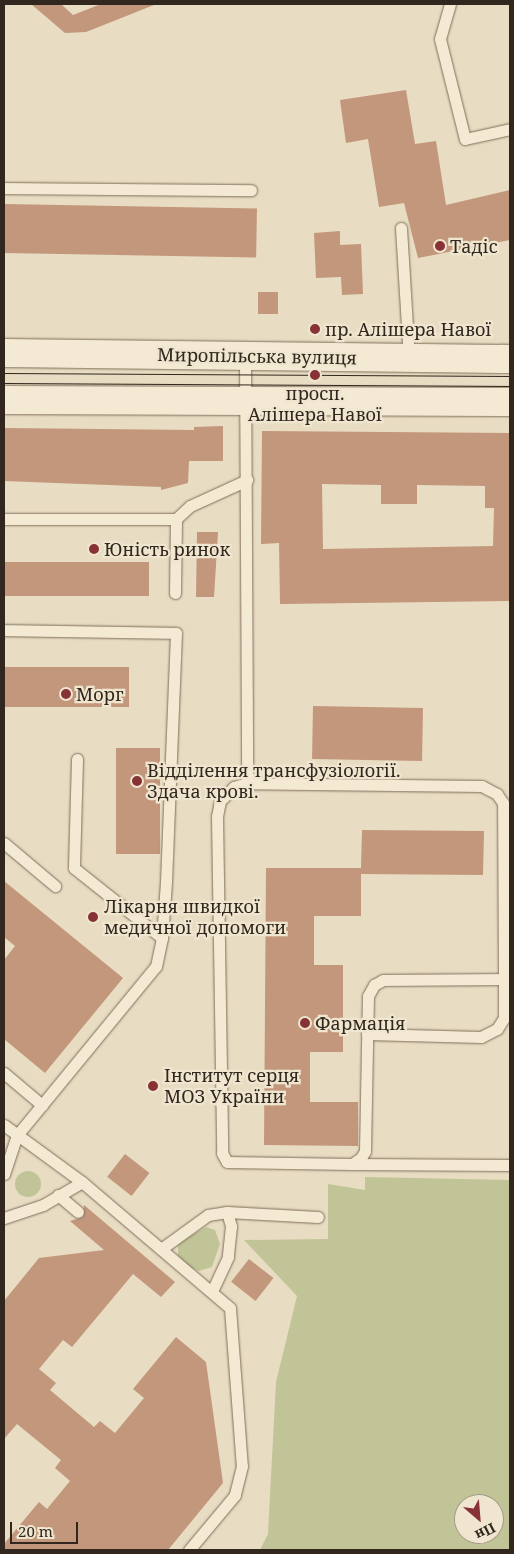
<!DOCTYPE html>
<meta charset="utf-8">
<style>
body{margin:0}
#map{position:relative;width:514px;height:1554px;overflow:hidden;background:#e8dcc2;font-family:"Noto Serif",serif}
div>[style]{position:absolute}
.green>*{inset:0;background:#c0c497}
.round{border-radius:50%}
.building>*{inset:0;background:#c2977b;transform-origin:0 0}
.roads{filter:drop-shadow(0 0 1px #7f6e5b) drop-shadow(0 0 1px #7f6e5b)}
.lane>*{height:11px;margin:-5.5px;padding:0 5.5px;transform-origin:5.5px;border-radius:5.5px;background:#f4ead3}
.secondary>*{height:28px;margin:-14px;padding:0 14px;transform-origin:14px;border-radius:14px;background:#f4ead3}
.tram>*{height:1px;margin:-0.5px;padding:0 0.5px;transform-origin:0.5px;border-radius:0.5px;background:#31271e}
.dots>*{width:14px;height:14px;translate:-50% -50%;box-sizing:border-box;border:2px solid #f0e6d0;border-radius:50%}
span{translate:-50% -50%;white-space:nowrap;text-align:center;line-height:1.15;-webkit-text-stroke:4.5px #f0e6d0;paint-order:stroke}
.poi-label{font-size:18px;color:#31271e}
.left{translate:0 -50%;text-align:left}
.street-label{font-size:18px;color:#31271e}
.frame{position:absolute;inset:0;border:5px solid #31271e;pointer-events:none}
.north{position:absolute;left:454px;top:1494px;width:50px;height:50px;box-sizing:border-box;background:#f0e6d0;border:1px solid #a49a89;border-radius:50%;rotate:153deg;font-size:14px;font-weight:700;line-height:20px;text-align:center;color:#31271e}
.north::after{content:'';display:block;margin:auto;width:18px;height:22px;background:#873234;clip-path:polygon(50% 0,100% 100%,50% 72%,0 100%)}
.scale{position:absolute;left:10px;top:1522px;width:68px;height:22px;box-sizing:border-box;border:2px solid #31271e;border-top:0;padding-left:6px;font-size:15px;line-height:18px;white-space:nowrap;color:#31271e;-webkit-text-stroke:4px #f0e6d0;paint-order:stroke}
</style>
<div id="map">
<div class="green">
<i class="round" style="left:15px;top:1171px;width:26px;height:26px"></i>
<i style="clip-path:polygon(evenodd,365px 1177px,510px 1180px,510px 1550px,260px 1550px,268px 1534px,276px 1382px,297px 1296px,244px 1240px,328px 1239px,328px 1184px,365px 1190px,365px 1177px,464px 1504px,494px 1504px,494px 1534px,464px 1534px,464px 1504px)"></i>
<i style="clip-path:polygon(206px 1227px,215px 1230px,220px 1244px,212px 1267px,199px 1271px,186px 1266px,178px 1256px,178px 1243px)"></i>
</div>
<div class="building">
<i style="clip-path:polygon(31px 4px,61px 4px,73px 15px,101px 4px,154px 5px,86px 32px,65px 33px)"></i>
<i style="clip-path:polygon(406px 90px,415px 144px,436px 141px,446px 205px,510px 190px,510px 240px,418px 258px,404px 203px,379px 207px,368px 139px,346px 143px,340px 100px)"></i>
<i style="left:4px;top:204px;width:253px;height:49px;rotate:1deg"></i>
<i style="clip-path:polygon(340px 231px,340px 245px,361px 244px,363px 294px,342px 295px,341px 277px,316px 278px,314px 233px)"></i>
<i style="left:258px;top:292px;width:20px;height:22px"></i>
<i style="clip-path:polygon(223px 426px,223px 461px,189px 461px,188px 483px,161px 490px,161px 487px,4px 481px,4px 428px,194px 430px,194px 427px)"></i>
<i style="clip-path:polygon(evenodd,262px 431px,510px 433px,510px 601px,280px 604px,279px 543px,261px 544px,262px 431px,322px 484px,381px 485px,381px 504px,417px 504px,417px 485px,485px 486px,485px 508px,494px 508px,493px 546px,323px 549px,322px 484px)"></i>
<i style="clip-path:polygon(197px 532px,218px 532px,214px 597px,196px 597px)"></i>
<i style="left:4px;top:562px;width:145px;height:34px"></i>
<i style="left:4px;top:667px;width:125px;height:40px"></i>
<i style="left:313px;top:706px;width:110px;height:53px;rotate:1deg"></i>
<i style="left:116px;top:748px;width:44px;height:106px"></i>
<i style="clip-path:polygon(362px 830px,484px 831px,483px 875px,361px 874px,361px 916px,314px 916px,314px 965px,343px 965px,343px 1052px,310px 1052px,310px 1102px,358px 1102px,358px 1146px,264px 1145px,266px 868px,361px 868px)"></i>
<i style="clip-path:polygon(4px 881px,123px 978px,45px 1073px,4px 1039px,4px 960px,15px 946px,4px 937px)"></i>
<i style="left:125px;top:1154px;width:31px;height:29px;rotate:38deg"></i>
<i style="clip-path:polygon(84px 1205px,175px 1282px,161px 1297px,133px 1274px,72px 1347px,63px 1340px,39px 1369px,56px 1383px,50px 1390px,94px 1427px,100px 1421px,115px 1433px,144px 1398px,133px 1389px,176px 1337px,206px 1362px,223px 1483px,168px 1550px,4px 1550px,4px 1544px,39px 1502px,47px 1509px,70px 1481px,55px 1468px,61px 1460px,17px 1424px,4px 1439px,4px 1301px,39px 1258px,104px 1250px,70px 1221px,83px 1217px)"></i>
<i style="left:249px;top:1259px;width:31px;height:29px;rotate:38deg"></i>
</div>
<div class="roads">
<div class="lane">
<i style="left:450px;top:4px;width:36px;rotate:106deg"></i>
<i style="left:440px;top:39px;width:103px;rotate:76deg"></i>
<i style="left:465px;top:139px;width:46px;rotate:-12.5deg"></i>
<i style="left:4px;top:188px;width:247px;rotate:0.5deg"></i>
<i style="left:401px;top:228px;width:131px;rotate:86.5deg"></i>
<i style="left:245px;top:356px;width:427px;rotate:89.7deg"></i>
<i style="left:4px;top:519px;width:172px"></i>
<i style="left:175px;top:593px;width:74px;rotate:-89.2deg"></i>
<i style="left:176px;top:519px;width:19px;rotate:-43deg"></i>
<i style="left:190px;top:506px;width:63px;rotate:-24.5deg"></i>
<i style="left:4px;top:630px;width:172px;rotate:1deg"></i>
<i style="left:176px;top:633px;width:249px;rotate:92.3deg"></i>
<i style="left:166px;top:882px;width:56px;rotate:94.1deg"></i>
<i style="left:162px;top:938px;width:29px;rotate:102deg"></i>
<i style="left:156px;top:966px;width:219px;rotate:129.4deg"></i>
<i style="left:17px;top:1135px;width:41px;rotate:108.4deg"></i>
<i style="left:77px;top:759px;width:109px;rotate:91.6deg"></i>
<i style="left:74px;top:868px;width:112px;rotate:38.5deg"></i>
<i style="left:4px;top:843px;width:67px;rotate:40.1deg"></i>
<i style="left:367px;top:1034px;width:114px;rotate:1.5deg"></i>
<i style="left:481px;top:1037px;width:18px;rotate:-27deg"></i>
<i style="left:497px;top:1029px;width:13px;rotate:-58deg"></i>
<i style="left:504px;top:1018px;width:39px;rotate:-90deg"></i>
<i style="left:504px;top:979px;width:176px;rotate:-90.3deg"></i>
<i style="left:503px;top:803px;width:11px;rotate:-124deg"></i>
<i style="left:497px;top:794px;width:17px;rotate:-152deg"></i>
<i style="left:482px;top:786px;width:235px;rotate:-179.3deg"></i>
<i style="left:247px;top:783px;width:14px;rotate:163deg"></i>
<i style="left:234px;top:787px;width:20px;rotate:135deg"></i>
<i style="left:220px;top:801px;width:15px;rotate:101deg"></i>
<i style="left:217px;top:816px;width:337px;rotate:89.1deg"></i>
<i style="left:222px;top:1153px;width:10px;rotate:61deg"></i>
<i style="left:227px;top:1162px;width:125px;rotate:0.9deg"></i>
<i style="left:352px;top:1164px;width:11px;rotate:-34deg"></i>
<i style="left:361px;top:1158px;width:8px;rotate:-60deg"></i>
<i style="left:365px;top:1151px;width:155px;rotate:-88.9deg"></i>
<i style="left:368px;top:996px;width:13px;rotate:-61deg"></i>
<i style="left:374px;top:985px;width:10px;rotate:-29deg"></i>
<i style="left:383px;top:980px;width:121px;rotate:-0.5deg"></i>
<i style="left:4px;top:1073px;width:50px;rotate:40.1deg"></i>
<i style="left:4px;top:1125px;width:97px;rotate:36.2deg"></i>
<i style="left:82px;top:1182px;width:194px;rotate:40.4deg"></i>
<i style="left:230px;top:1308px;width:158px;rotate:85.7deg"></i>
<i style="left:242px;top:1466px;width:30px;rotate:104deg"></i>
<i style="left:235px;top:1495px;width:72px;rotate:129.9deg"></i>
<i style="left:352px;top:1164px;width:158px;rotate:0.4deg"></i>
<i style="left:58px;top:1195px;width:26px;rotate:40deg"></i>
<i style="left:227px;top:1212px;width:91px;rotate:3.1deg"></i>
<i style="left:4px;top:1218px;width:41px;rotate:-18.4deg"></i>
<i style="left:43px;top:1205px;width:45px;rotate:-30.5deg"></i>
<i style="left:161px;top:1249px;width:58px;rotate:-35.9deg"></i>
<i style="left:208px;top:1215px;width:19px;rotate:-9deg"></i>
<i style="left:227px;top:1212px;width:15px;rotate:74deg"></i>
<i style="left:231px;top:1226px;width:31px;rotate:96deg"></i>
<i style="left:228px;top:1257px;width:38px;rotate:115deg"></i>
</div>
<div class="secondary">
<i style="left:4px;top:353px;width:506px;rotate:0.68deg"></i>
<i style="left:4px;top:400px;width:506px;rotate:0.23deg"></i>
</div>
</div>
<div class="tram">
<i style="left:4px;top:373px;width:506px;rotate:0.34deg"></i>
<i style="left:4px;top:383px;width:506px;rotate:0.34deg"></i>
</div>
<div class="dots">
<i style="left:440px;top:246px;background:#873234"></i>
<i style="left:315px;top:329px;background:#873234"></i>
<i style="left:315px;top:375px;background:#873234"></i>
<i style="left:94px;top:549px;background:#873234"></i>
<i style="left:66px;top:694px;background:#873234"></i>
<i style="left:137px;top:781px;background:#873234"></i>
<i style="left:93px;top:917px;background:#873234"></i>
<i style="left:305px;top:1023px;background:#873234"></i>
<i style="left:153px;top:1086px;background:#873234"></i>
</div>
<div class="poi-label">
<span class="left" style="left:450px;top:246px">Тадіс</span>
<span class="left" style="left:325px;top:329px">пр. Алішера Навої</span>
<span style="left:315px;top:404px">просп.<br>Алішера Навої</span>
<span class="left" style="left:104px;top:549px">Юність ринок</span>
<span class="left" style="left:76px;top:694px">Морг</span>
<span class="left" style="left:147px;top:781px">Відділення трансфузіології.<br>Здача крові.</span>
<span class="left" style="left:104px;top:917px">Лікарня швидкої<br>медичної допомоги</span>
<span class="left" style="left:315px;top:1023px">Фармація</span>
<span class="left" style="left:164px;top:1086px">Інститут серця<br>МОЗ України</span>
</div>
<div class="street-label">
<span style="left:257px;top:356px;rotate:1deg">Миропільська вулиця</span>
</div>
<div class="frame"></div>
<div class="north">Пн</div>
<div class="scale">20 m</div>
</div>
